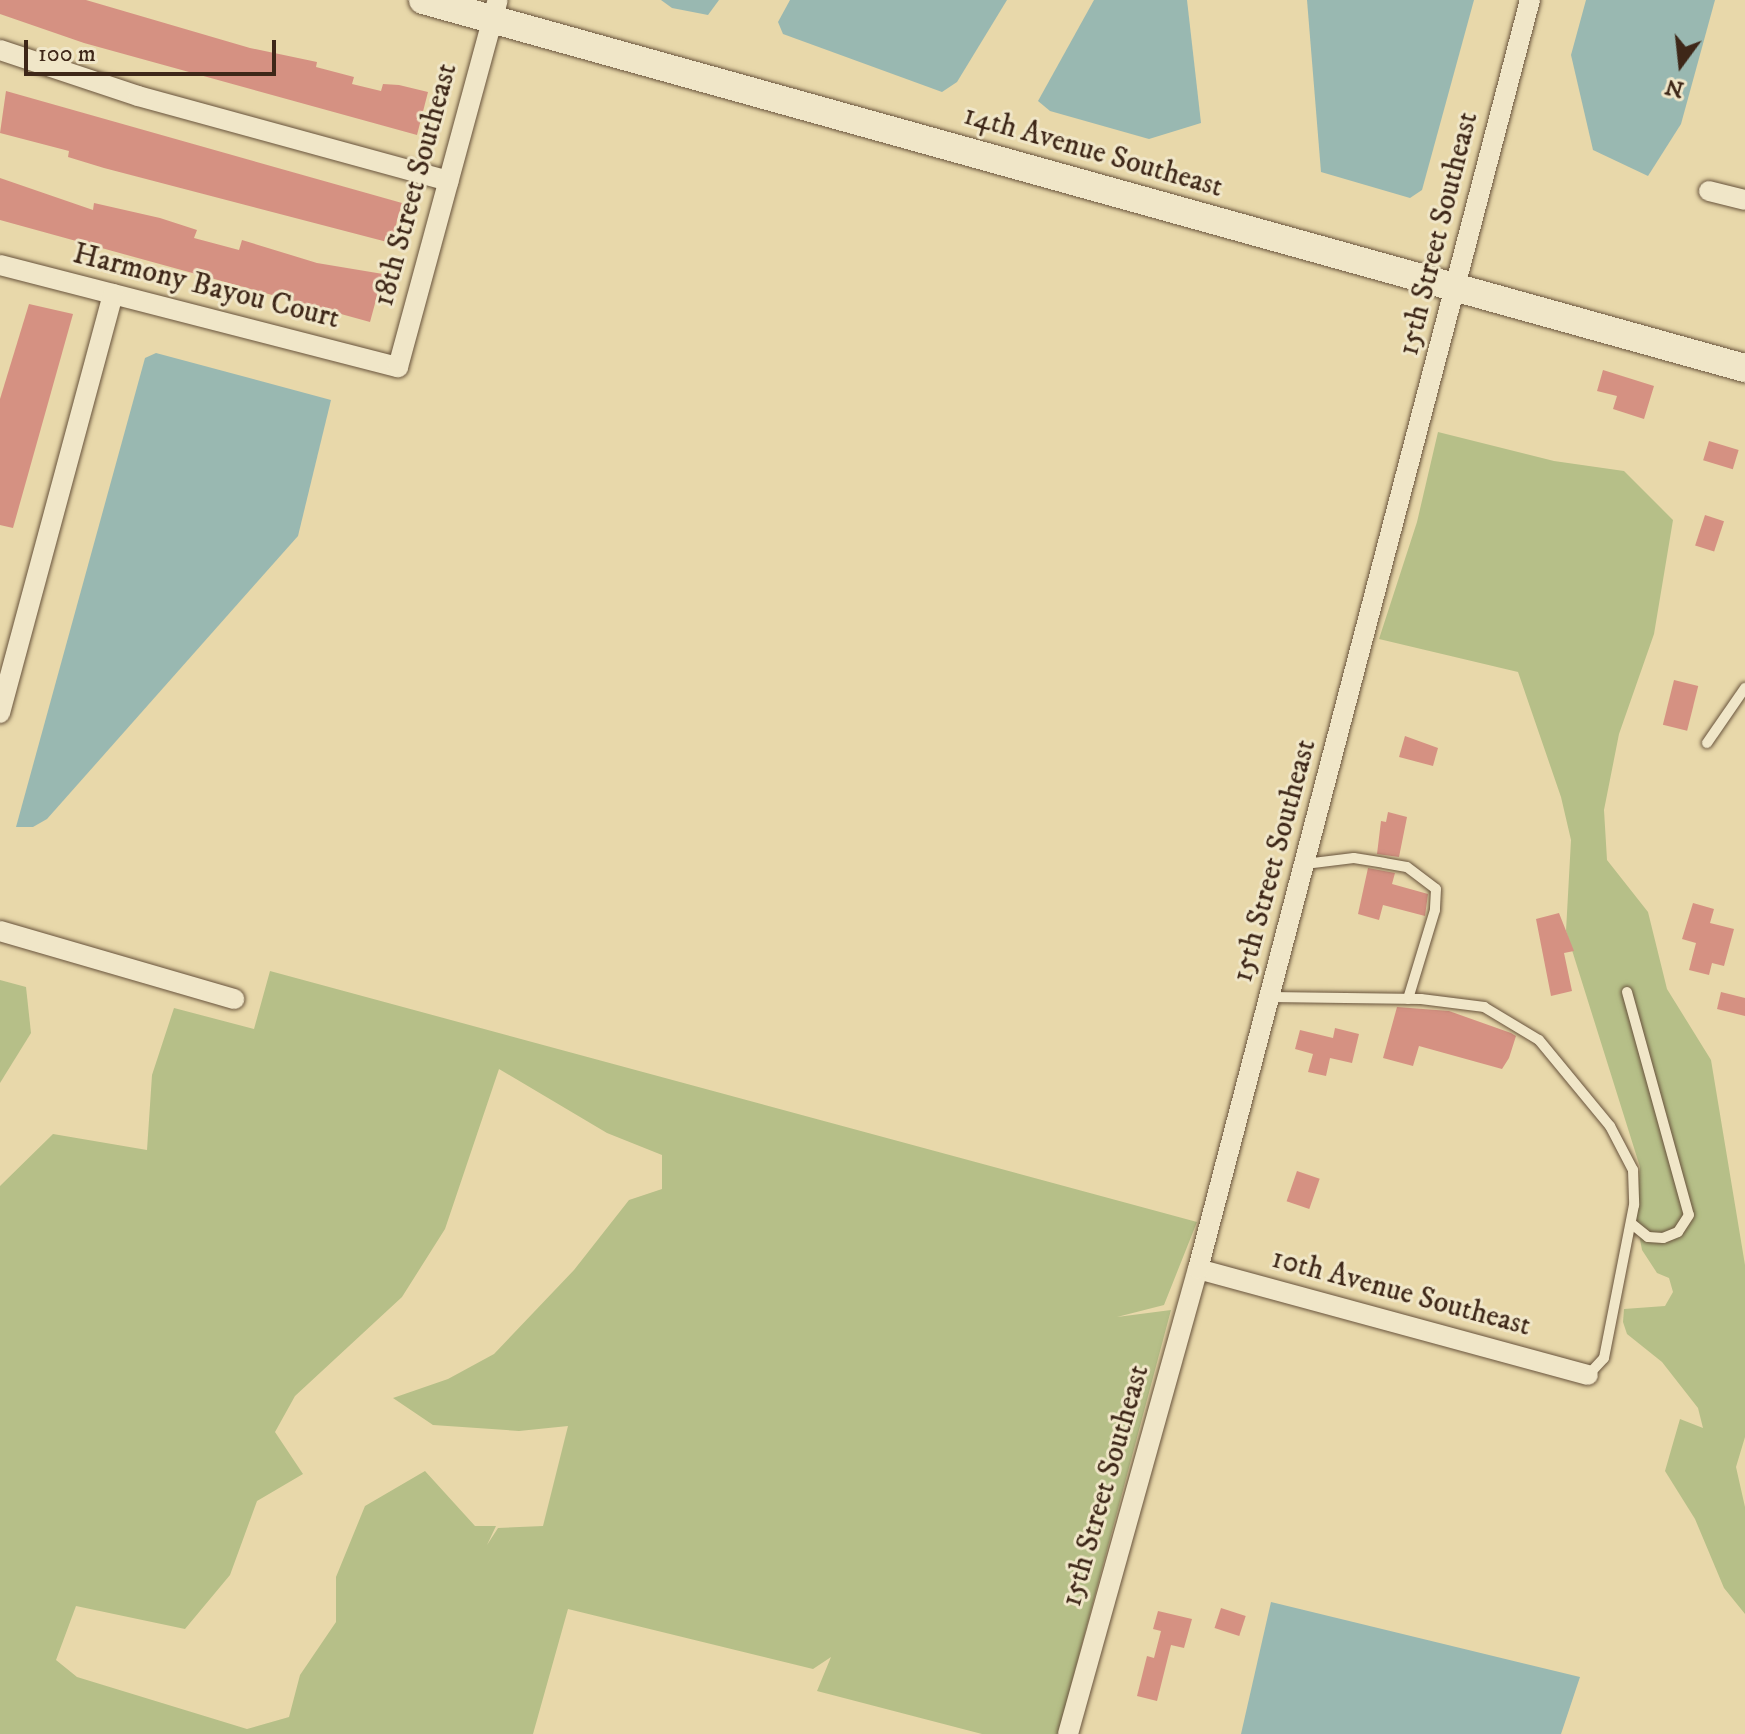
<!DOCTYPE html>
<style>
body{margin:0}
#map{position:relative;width:1745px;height:1734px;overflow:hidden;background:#e8d8aa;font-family:"IM FELL DW Pica",serif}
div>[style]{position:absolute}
.green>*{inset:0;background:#b6bf88}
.water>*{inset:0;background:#99b8b1}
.building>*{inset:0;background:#d59182;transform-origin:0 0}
.roads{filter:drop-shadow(0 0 2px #68533c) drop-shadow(0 0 2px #68533c)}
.lane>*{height:10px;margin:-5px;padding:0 5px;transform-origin:5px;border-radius:5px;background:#f0e6c8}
.street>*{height:20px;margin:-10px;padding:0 10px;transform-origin:10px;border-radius:10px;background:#f0e6c8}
.secondary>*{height:28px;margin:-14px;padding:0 14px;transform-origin:14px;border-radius:14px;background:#f0e6c8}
span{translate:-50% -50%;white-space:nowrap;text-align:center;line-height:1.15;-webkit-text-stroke:6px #f0e6c8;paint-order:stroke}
.street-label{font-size:30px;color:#3e2718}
.north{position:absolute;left:1641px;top:24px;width:80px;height:80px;-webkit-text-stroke:6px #f0e6c8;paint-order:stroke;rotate:195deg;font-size:22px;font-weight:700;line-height:32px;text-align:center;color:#3e2718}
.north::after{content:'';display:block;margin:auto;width:28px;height:36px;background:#3e2718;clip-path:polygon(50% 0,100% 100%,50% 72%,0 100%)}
.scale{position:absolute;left:24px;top:40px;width:252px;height:36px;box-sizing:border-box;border:4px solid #3e2718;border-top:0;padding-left:10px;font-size:24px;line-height:28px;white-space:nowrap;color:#3e2718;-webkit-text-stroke:6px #f0e6c8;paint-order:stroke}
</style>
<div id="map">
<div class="green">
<i style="clip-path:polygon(1438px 432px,1554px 461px,1624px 471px,1673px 520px,1654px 634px,1619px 734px,1604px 810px,1607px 860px,1648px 912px,1667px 989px,1711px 1060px,1745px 1265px,1745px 1437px,1736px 1467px,1745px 1507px,1745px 1614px,1724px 1588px,1695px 1519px,1665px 1471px,1680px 1419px,1703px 1428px,1698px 1408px,1662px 1362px,1627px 1334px,1623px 1322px,1624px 1309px,1665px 1306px,1673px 1292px,1669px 1278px,1657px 1273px,1642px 1250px,1636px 1218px,1640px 1167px,1566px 931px,1571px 840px,1561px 797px,1518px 672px,1379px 639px,1417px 522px)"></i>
<i style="clip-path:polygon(evenodd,270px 971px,1197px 1222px,1164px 1305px,1117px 1317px,1171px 1310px,1058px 1734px,982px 1734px,817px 1691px,831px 1657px,813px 1669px,568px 1609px,533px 1734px,0 1734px,0 1186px,53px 1134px,147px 1150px,152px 1075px,174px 1008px,254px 1029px,270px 971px,499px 1069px,607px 1133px,662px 1155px,662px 1189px,629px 1200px,574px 1270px,494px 1354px,448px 1379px,393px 1398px,433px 1425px,519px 1431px,568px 1426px,543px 1526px,498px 1528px,487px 1545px,496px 1526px,475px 1526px,425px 1471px,365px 1506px,336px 1577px,336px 1622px,300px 1675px,289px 1717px,247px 1729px,77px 1677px,56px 1660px,76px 1606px,185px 1629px,230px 1575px,257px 1501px,303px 1474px,275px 1432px,295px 1396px,402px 1297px,445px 1229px,499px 1069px)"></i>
<i style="clip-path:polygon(0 980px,26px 987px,31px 1033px,0 1083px)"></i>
</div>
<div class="water">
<i style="clip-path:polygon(661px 0,719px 0,708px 15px,672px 8px)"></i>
<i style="clip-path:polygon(790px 0,1007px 0,957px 82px,942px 92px,783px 34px,778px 22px)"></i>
<i style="clip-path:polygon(1094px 0,1187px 0,1201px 123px,1149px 139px,1050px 111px,1038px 101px)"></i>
<i style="clip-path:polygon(1307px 0,1474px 0,1422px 190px,1410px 198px,1321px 172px)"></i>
<i style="clip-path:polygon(1586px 0,1715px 0,1681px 124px,1648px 176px,1593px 150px,1571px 55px)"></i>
<i style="clip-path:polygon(156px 353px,331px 400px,298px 536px,47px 819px,33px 827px,16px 827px,145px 358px)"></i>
<i style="clip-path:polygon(1271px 1602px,1580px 1677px,1561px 1734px,1241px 1734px)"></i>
</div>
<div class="building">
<i style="clip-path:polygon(0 0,86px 0,250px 48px,317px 62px,316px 67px,354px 77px,352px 84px,381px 91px,383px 84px,399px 85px,428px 92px,417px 135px,84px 43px,0 14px)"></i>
<i style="clip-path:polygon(6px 91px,402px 203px,391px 243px,104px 168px,68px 157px,69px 151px,0 133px)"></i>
<i style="clip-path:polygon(0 178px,93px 210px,94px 203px,160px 218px,197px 230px,194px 238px,239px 250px,242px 240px,317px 263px,383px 274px,370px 322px,0 220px)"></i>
<i style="clip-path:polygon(29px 304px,73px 314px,13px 528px,0 525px,0 399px)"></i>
<i style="clip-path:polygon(1603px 370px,1654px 386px,1644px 419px,1613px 409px,1617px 396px,1597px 391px)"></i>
<i style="left:1709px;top:441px;width:31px;height:20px;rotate:17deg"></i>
<i style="left:1705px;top:515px;width:20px;height:32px;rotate:18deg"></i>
<i style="left:1674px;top:680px;width:25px;height:46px;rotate:14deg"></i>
<i style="clip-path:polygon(1405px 736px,1438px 748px,1433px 766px,1399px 757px)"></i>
<i style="clip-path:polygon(1388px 812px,1407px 817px,1399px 857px,1377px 854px,1381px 821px,1386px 822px)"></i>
<i style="clip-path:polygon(1368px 868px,1395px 873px,1392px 884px,1428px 894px,1425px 916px,1383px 905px,1379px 920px,1358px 914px)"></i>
<i style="clip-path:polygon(1693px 903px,1714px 909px,1710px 923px,1734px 929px,1724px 966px,1712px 963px,1709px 975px,1689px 970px,1696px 943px,1682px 939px)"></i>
<i style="clip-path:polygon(1559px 913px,1574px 951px,1564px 953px,1572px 991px,1551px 996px,1536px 919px)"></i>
<i style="clip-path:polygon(1721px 992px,1745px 998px,1745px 1016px,1717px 1009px)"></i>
<i style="clip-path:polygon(1397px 1007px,1449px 1011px,1511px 1033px,1516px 1036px,1509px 1058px,1502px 1069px,1419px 1046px,1413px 1066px,1383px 1058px)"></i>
<i style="clip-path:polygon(1335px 1028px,1359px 1034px,1352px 1063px,1330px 1058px,1326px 1076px,1308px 1072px,1313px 1054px,1295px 1049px,1300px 1030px,1333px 1038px)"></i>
<i style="left:1297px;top:1171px;width:24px;height:32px;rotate:19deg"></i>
<i style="left:1221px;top:1608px;width:26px;height:21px;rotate:18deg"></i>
<i style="clip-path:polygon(1158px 1611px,1192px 1619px,1184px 1648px,1171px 1645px,1157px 1701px,1137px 1696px,1147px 1656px,1154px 1658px,1161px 1631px,1153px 1629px)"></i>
</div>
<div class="roads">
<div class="lane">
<i style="left:1707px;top:743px;width:67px;rotate:-55.4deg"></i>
<i style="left:1305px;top:864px;width:49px;rotate:-7deg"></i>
<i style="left:1354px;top:858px;width:30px;rotate:9deg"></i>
<i style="left:1384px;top:863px;width:23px;rotate:10deg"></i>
<i style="left:1407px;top:867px;width:36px;rotate:37deg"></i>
<i style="left:1436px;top:889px;width:21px;rotate:93deg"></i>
<i style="left:1435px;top:910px;width:93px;rotate:106.9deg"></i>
<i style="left:1627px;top:992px;width:231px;rotate:74.5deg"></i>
<i style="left:1689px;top:1215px;width:20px;rotate:123deg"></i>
<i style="left:1678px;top:1232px;width:16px;rotate:158deg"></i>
<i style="left:1663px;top:1238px;width:15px;rotate:-176deg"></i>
<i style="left:1648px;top:1237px;width:22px;rotate:-141deg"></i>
<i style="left:1270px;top:997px;width:151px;rotate:0.8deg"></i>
<i style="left:1421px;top:999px;width:64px;rotate:7.2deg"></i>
<i style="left:1484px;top:1007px;width:64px;rotate:31deg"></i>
<i style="left:1539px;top:1040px;width:112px;rotate:50.5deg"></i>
<i style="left:1610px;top:1126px;width:50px;rotate:62.4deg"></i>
<i style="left:1633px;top:1170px;width:35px;rotate:88deg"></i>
<i style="left:1634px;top:1205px;width:156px;rotate:101.1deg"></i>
<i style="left:1604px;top:1358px;width:23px;rotate:133deg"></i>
</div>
<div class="street">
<i style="left:0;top:50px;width:145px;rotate:18.4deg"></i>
<i style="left:138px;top:96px;width:322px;rotate:15.3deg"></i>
<i style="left:1709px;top:191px;width:37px;rotate:14deg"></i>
<i style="left:0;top:265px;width:411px;rotate:14.4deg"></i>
<i style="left:398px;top:367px;width:380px;rotate:-74.8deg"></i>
<i style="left:0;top:713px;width:434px;rotate:-74.9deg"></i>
<i style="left:0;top:931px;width:244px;rotate:16.2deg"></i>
<i style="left:1198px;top:1269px;width:404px;rotate:15.2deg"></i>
<i style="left:1068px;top:1734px;width:483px;rotate:-74.4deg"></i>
<i style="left:1198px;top:1269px;width:1312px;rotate:-75.34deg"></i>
</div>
<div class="secondary">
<i style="left:423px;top:0;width:1372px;rotate:15.56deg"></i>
</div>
</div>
<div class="street-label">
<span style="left:1093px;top:152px;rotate:16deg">14th Avenue Southeast</span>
<span style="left:416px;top:185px;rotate:-75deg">18th Street Southeast</span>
<span style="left:1439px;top:234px;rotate:-76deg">15th Street Southeast</span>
<span style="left:206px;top:287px;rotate:14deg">Harmony Bayou Court</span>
<span style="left:1275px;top:861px;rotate:-75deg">15th Street Southeast</span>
<span style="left:1401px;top:1293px;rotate:15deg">10th Avenue Southeast</span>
<span style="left:1106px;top:1486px;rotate:-74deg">15th Street Southeast</span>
</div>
<div class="north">N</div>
<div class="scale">100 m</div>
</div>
